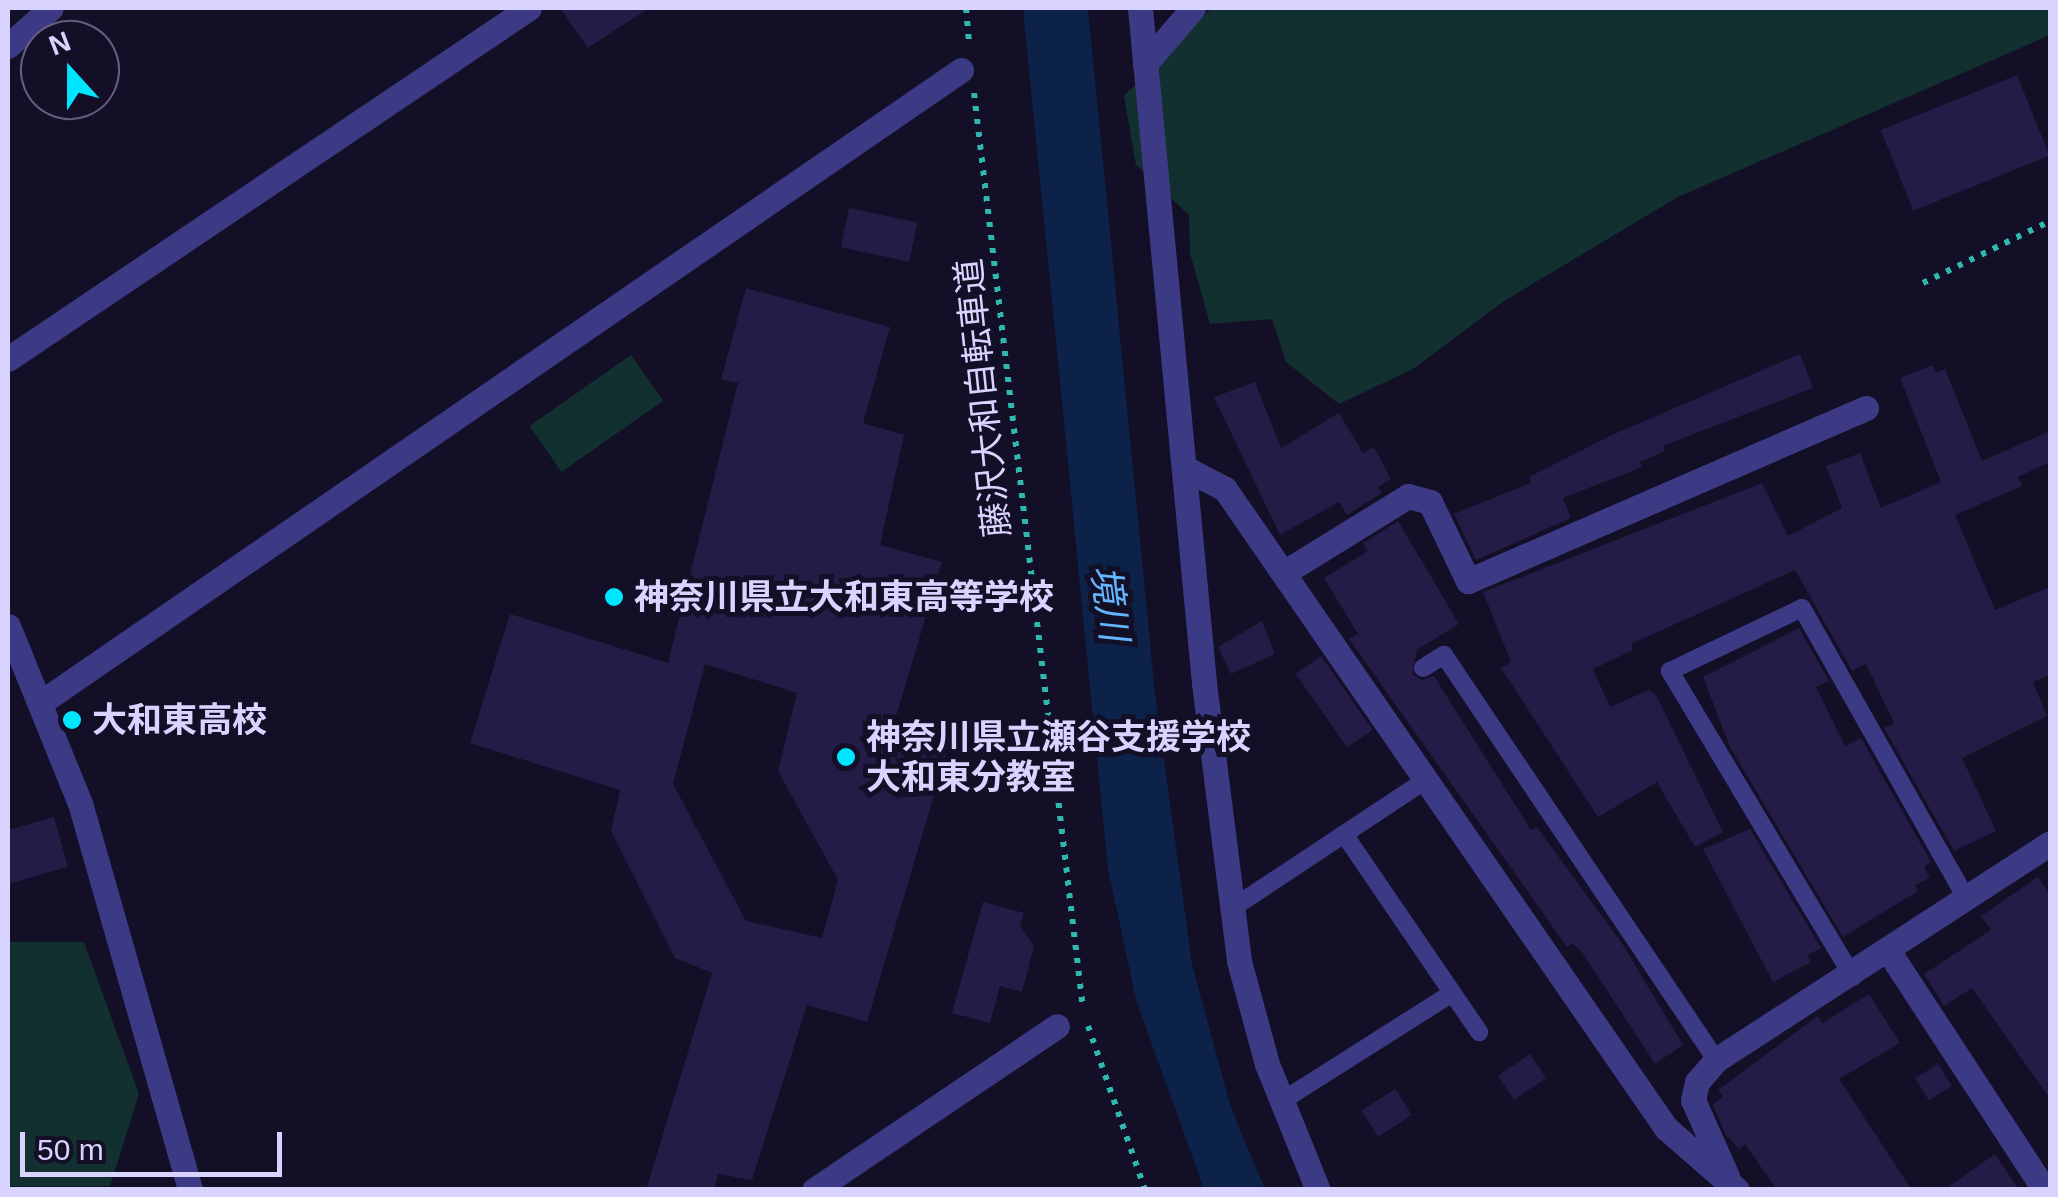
<!DOCTYPE html>
<meta charset="utf-8">
<style>
body{margin:0}
#map{position:relative;width:2058px;height:1197px;overflow:hidden;background:#130f26;font-family:Arial,"Noto Sans JP",sans-serif}
div>[style]{position:absolute}
.green>*{inset:0;background:#12302f;transform-origin:0 0}
.water>*{inset:0;background:#0c2248}
.building>*{inset:0;background:#241b47;transform-origin:0 0}
.path>*{height:6px;margin-top:-3px;transform-origin:0;background:repeating-linear-gradient(90deg,#2fb8b0 0 5px,transparent 0 13px)}
.service>*{height:18px;margin:-9px;padding:0 9px;transform-origin:9px;border-radius:9px;background:#3d3a85}
.minor>*{height:25px;margin:-12.5px;padding:0 12.5px;transform-origin:12.5px;border-radius:12.5px;background:#3d3a85}
.dots>*{width:28px;height:28px;translate:-50% -50%;box-sizing:border-box;border:5px solid #130f26;border-radius:50%}
span{translate:-50% -50%;white-space:nowrap;text-align:center;line-height:1.15;-webkit-text-stroke:10px #130f26;paint-order:stroke}
.street-label{font-size:35px;color:#d9d4ff}
.poi-label{font-size:35px;color:#d9d4ff;font-weight:700}
.left{translate:0 -50%;text-align:left}
.water-label{font-size:38px;color:#62b6ff;font-style:italic}
.frame{position:absolute;inset:0;border:10px solid #d9d4ff;pointer-events:none}
.north{position:absolute;left:20px;top:20px;width:100px;height:100px;box-sizing:border-box;background:#130f26;border:2px solid #625e7d;border-radius:50%;rotate:339deg;font-size:28px;font-weight:700;line-height:40px;text-align:center;color:#d9d4ff}
.north::after{content:'';display:block;margin:auto;width:35px;height:45px;background:#00e5ff;clip-path:polygon(50% 0,100% 100%,50% 72%,0 100%)}
.scale{position:absolute;left:20px;top:1132px;width:262px;height:45px;box-sizing:border-box;border:5px solid #d9d4ff;border-top:0;padding-left:12px;font-size:30px;line-height:35px;white-space:nowrap;color:#d9d4ff;-webkit-text-stroke:8px #130f26;paint-order:stroke}
</style>
<div id="map">
<div class="green">
<i style="clip-path:polygon(1212px 8px,2050px 8px,2050px 35px,1678px 197px,1504px 301px,1413px 369px,1339px 404px,1286px 362px,1272px 319px,1210px 324px,1190px 253px,1189px 215px,1136px 165px,1124px 96px)"></i>
<i style="left:631px;top:355px;width:56px;height:124px;rotate:55deg"></i>
<i style="clip-path:polygon(8px 942px,84px 942px,139px 1094px,110px 1186px,8px 1186px)"></i>
</div>
<div class="water">
<i style="clip-path:polygon(1023px 8px,1088px 8px,1155px 694px,1192px 964px,1231px 1108px,1265px 1189px,1204px 1189px,1136px 1000px,1108px 869px)"></i>
</div>
<div class="building">
<i style="clip-path:polygon(560px 8px,649px 8px,588px 48px)"></i>
<i style="left:2017px;top:75px;width:87px;height:147px;rotate:68deg"></i>
<i style="left:849px;top:208px;width:70px;height:40px;rotate:12deg"></i>
<i style="clip-path:polygon(evenodd,746px 288px,890px 327px,863px 423px,904px 435px,880px 545px,942px 562px,893px 727px,950px 741px,867px 1022px,807px 1005px,752px 1180px,718px 1174px,714px 1190px,646px 1190px,712px 973px,675px 958px,611px 831px,620px 790px,470px 743px,510px 614px,668px 663px,738px 383px,721px 379px,746px 288px,705px 664px,797px 693px,778px 771px,838px 880px,822px 938px,746px 921px,673px 784px,705px 664px)"></i>
<i style="clip-path:polygon(1800px 354px,1813px 388px,1663px 446px,1665px 451px,1640px 462px,1642px 467px,1563px 498px,1571px 518px,1476px 560px,1454px 514px,1531px 483px,1529px 477px,1612px 435px)"></i>
<i style="clip-path:polygon(1933px 365px,1936px 373px,1945px 369px,1982px 461px,2050px 431px,2050px 462px,2018px 477px,2022px 486px,1955px 515px,1995px 610px,2050px 587px,2050px 675px,2033px 682px,2047px 716px,1962px 758px,1996px 831px,1954px 851px,1884px 728px,1894px 723px,1866px 664px,1852px 671px,1795px 570px,1631px 644px,1633px 650px,1593px 669px,1610px 707px,1649px 690px,1656px 695px,1723px 832px,1695px 847px,1657px 782px,1598px 817px,1501px 668px,1511px 662px,1483px 592px,1762px 483px,1788px 536px,1842px 508px,1826px 466px,1860px 453px,1881px 508px,1941px 482px,1900px 378px)"></i>
<i style="clip-path:polygon(1255px 382px,1281px 448px,1339px 413px,1363px 453px,1374px 447px,1391px 479px,1378px 487px,1382px 493px,1347px 515px,1339px 502px,1280px 535px,1214px 397px)"></i>
<i style="clip-path:polygon(1398px 521px,1459px 624px,1417px 650px,1412px 674px,1422px 680px,1434px 676px,1531px 830px,1537px 827px,1623px 945px,1683px 1045px,1655px 1064px,1582px 952px,1573px 943px,1567px 947px,1349px 639px,1358px 634px,1324px 578px,1368px 551px,1363px 543px)"></i>
<i style="clip-path:polygon(1262px 621px,1275px 654px,1231px 674px,1218px 647px)"></i>
<i style="clip-path:polygon(1799px 628px,1829px 681px,1816px 687px,1845px 746px,1861px 738px,1931px 862px,1924px 866px,1930px 878px,1915px 885px,1918px 891px,1843px 937px,1730px 747px,1703px 677px)"></i>
<i style="left:1321px;top:656px;width:90px;height:31px;rotate:55deg"></i>
<i style="clip-path:polygon(54px 817px,68px 867px,8px 884px,8px 830px)"></i>
<i style="clip-path:polygon(1750px 829px,1821px 948px,1807px 955px,1811px 962px,1773px 982px,1703px 849px)"></i>
<i style="clip-path:polygon(2038px 877px,2050px 895px,2050px 1099px,1972px 988px,1944px 1006px,1924px 974px,1991px 930px,1981px 916px)"></i>
<i style="clip-path:polygon(983px 902px,1024px 913px,1020px 925px,1034px 946px,1022px 992px,1000px 986px,990px 1023px,952px 1013px)"></i>
<i style="clip-path:polygon(1869px 994px,1900px 1043px,1839px 1079px,1912px 1190px,1777px 1190px,1745px 1144px,1739px 1149px,1726px 1135px,1713px 1105px,1723px 1096px,1718px 1090px,1818px 1016px,1822px 1023px)"></i>
<i style="left:1530px;top:1054px;width:29px;height:39px;rotate:56deg"></i>
<i style="left:1938px;top:1064px;width:26px;height:27px;rotate:58deg"></i>
<i style="left:1395px;top:1089px;width:31px;height:40px;rotate:57deg"></i>
<i style="clip-path:polygon(1995px 1154px,2019px 1190px,1944px 1190px)"></i>
</div>
<div class="path">
<i style="left:966px;top:8px;width:38px;rotate:85deg"></i>
<i style="left:974px;top:93px;width:922px;rotate:83.21deg"></i>
<i style="left:1923px;top:283px;width:141px;rotate:-26deg"></i>
<i style="left:1088px;top:1026px;width:174px;rotate:70.8deg"></i>
</div>
<div class="service">
<i style="left:1423px;top:668px;width:25px;rotate:-32deg"></i>
<i style="left:1444px;top:655px;width:488px;rotate:56.1deg"></i>
<i style="left:1344px;top:834px;width:240px;rotate:55.7deg"></i>
<i style="left:1234px;top:907px;width:230px;rotate:-33.5deg"></i>
<i style="left:1853px;top:977px;width:357px;rotate:-120.9deg"></i>
<i style="left:1670px;top:671px;width:146px;rotate:-25.5deg"></i>
<i style="left:1802px;top:608px;width:333px;rotate:60.5deg"></i>
<i style="left:1282px;top:1101px;width:201px;rotate:-32.4deg"></i>
</div>
<div class="minor">
<i style="left:1140px;top:8px;width:678px;rotate:84.58deg"></i>
<i style="left:1204px;top:683px;width:280px;rotate:82.8deg"></i>
<i style="left:1239px;top:961px;width:107px;rotate:74.8deg"></i>
<i style="left:1267px;top:1064px;width:136px;rotate:68deg"></i>
<i style="left:8px;top:46px;width:57px;rotate:-41.5deg"></i>
<i style="left:1145px;top:64px;width:74px;rotate:-49.4deg"></i>
<i style="left:8px;top:359px;width:628px;rotate:-33.97deg"></i>
<i style="left:1185px;top:468px;width:45px;rotate:27.7deg"></i>
<i style="left:1225px;top:489px;width:776px;rotate:55.39deg"></i>
<i style="left:1666px;top:1128px;width:94px;rotate:41.1deg"></i>
<i style="left:1285px;top:572px;width:145px;rotate:-31.7deg"></i>
<i style="left:1408px;top:496px;width:23px;rotate:15deg"></i>
<i style="left:1430px;top:502px;width:88px;rotate:64.3deg"></i>
<i style="left:1468px;top:581px;width:434px;rotate:-23.5deg"></i>
<i style="left:8px;top:626px;width:191px;rotate:67.9deg"></i>
<i style="left:80px;top:803px;width:402px;rotate:74.1deg"></i>
<i style="left:43px;top:701px;width:1114px;rotate:-34.5deg"></i>
<i style="left:1889px;top:952px;width:285px;rotate:56.8deg"></i>
<i style="left:1727px;top:1176px;width:83px;rotate:-114.1deg"></i>
<i style="left:1693px;top:1100px;width:18px;rotate:-77deg"></i>
<i style="left:1697px;top:1082px;width:29px;rotate:-49deg"></i>
<i style="left:1716px;top:1060px;width:398px;rotate:-33deg"></i>
<i style="left:814px;top:1190px;width:293px;rotate:-34deg"></i>
</div>
<div class="dots">
<i style="left:614px;top:597px;background:#00e5ff"></i>
<i style="left:72px;top:720px;background:#00e5ff"></i>
<i style="left:846px;top:757px;background:#00e5ff"></i>
</div>
<div class="street-label">
<span style="left:983px;top:398px;rotate:-96deg">藤沢大和自転車道</span>
</div>
<div class="poi-label">
<span class="left" style="left:634px;top:597px">神奈川県立大和東高等学校</span>
<span class="left" style="left:92px;top:720px">大和東高校</span>
<span class="left" style="left:866px;top:757px">神奈川県立瀬谷支援学校<br>大和東分教室</span>
</div>
<div class="water-label">
<span style="left:1109px;top:603px;rotate:82deg">境川</span>
</div>
<div class="frame"></div>
<div class="north">N</div>
<div class="scale">50 m</div>
</div>
